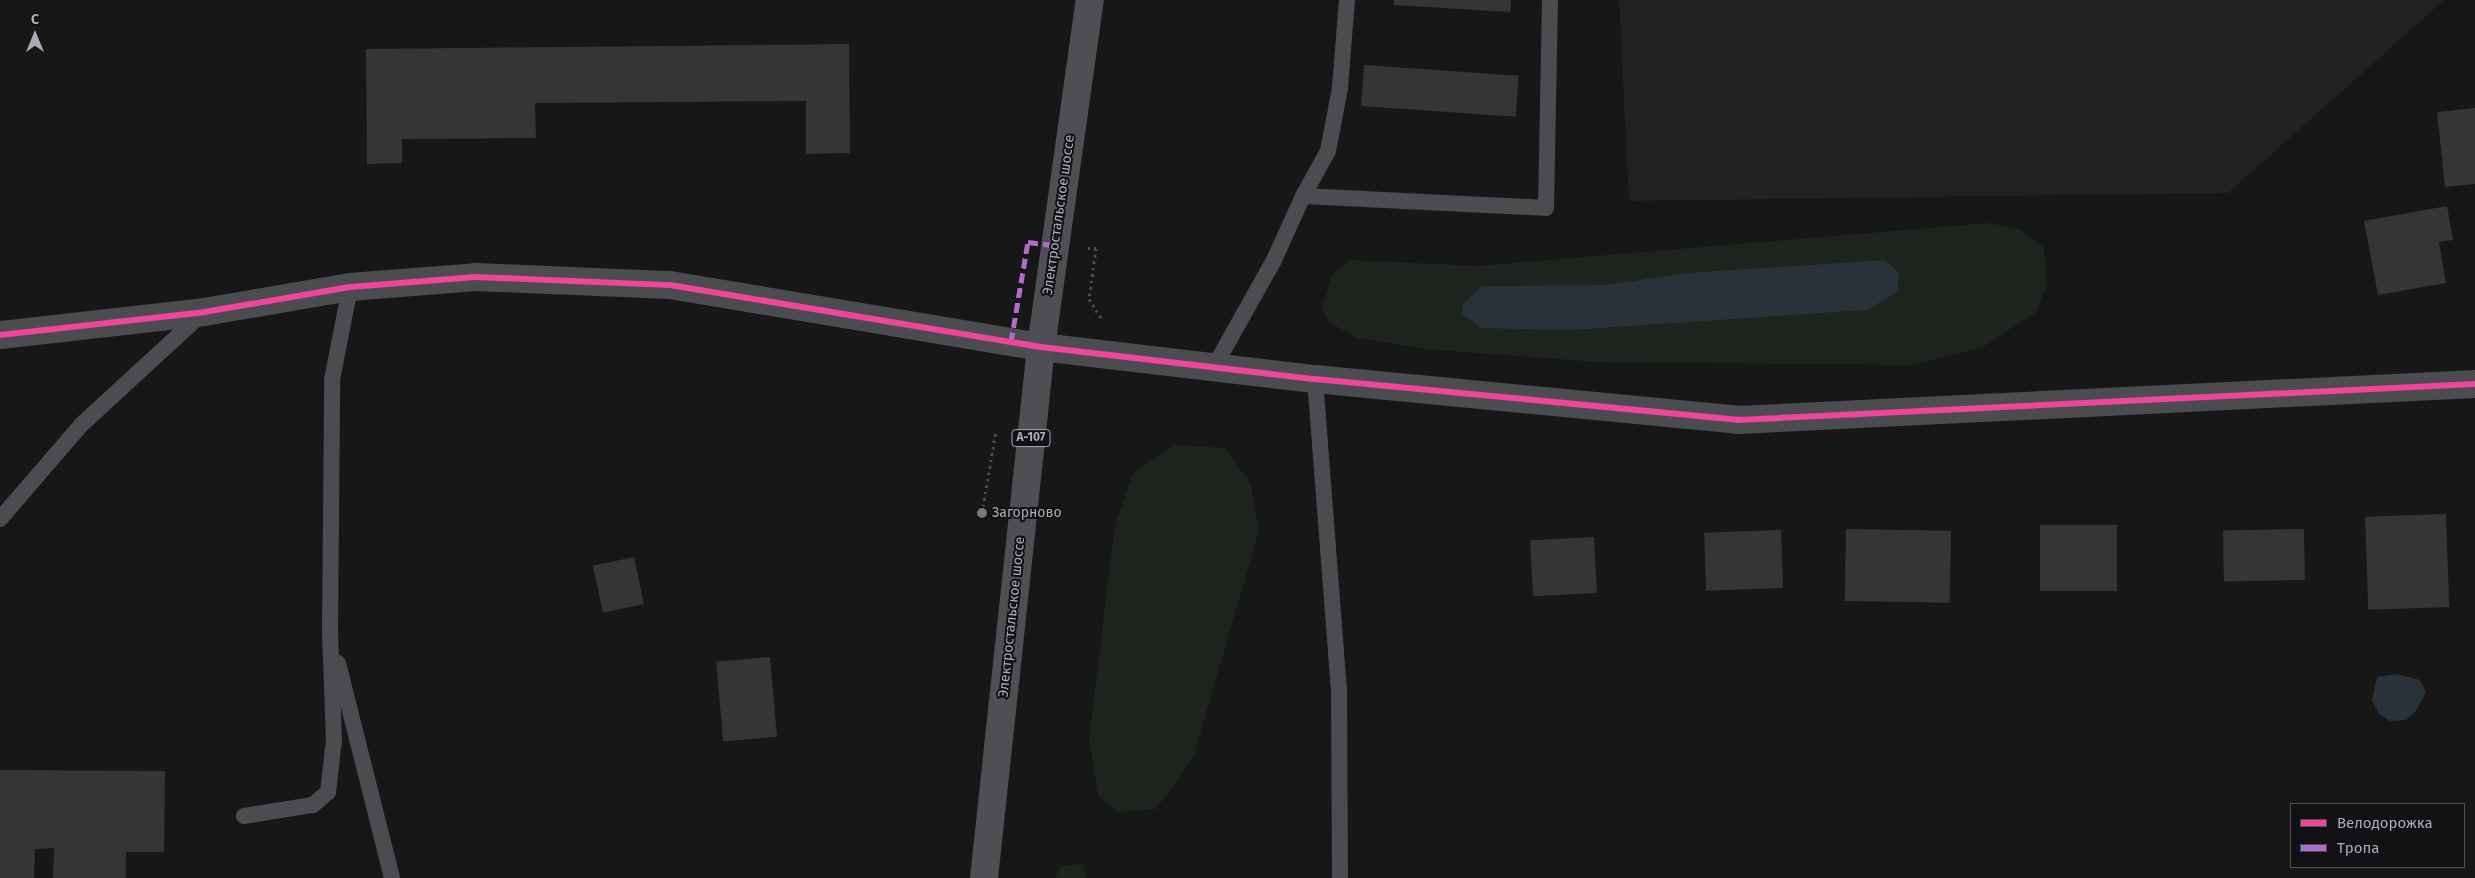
<!DOCTYPE html>
<meta charset="utf-8">
<style>
body{margin:0}
#map{position:relative;width:2475px;height:878px;overflow:hidden;background:#171717;font-family:"Fira Sans",sans-serif}
div>[style]{position:absolute}
.built>*{inset:0;background:#212123}
.green>*{inset:0;background:#1d241e}
.water>*{inset:0;background:#2a3239}
.building>*{inset:0;background:#353536;transform-origin:0 0}
.path>*{height:3px;margin-top:-1.5px;transform-origin:0;background:repeating-linear-gradient(90deg,#4d4e52 0 2.5px,transparent 0 6.5px)}
.lane>*{height:16px;margin:-8px;padding:0 8px;transform-origin:8px;border-radius:8px;background:#4b4c50}
.street>*{height:28px;margin:-14px;padding:0 14px;transform-origin:14px;border-radius:14px;background:#4b4c50}
.primary>*{height:28px;margin:-14px;padding:0 14px;transform-origin:14px;border-radius:14px;background:#4d4f52}
.quiet>*{height:5px;margin-top:-2.5px;transform-origin:0;background:repeating-linear-gradient(90deg,#b06ccc 0 10px,transparent 0 15px)}
.cycleway>*{height:6px;margin:-3px;padding:0 3px;transform-origin:3px;border-radius:3px;background:#ed469a}
.dots>*{width:14px;height:14px;translate:-50% -50%;box-sizing:border-box;border:2px solid #111113;border-radius:50%}
span{translate:-50% -50%;white-space:nowrap;text-align:center;line-height:1.15;-webkit-text-stroke:4px #111113;paint-order:stroke}
.shield-label span{padding:1px 4px;background:#111113;border:1px solid;border-radius:4px;-webkit-text-stroke-width:0}
.shield-label{font-size:12px;color:#a8adb8;font-weight:700}
.street-label{font-size:14px;color:#a8adb8}
.poi-label{font-size:14px;color:#a8adb8}
.left{translate:0 -50%;text-align:left}
.legend{position:absolute;left:2290px;top:803px;width:175px;height:65px;box-sizing:border-box;background:#111113;border:1px solid #4d4f55;margin:0;padding:6px 9px;list-style:none;font-size:15px;color:#a8adb8}
.legend li{display:flex;align-items:center;gap:10px;height:25px}
.legend b{width:25px;border:1px solid #4d4f55}
.north{position:absolute;left:10px;top:10px;width:50px;height:50px;-webkit-text-stroke:4px #111113;paint-order:stroke;rotate:0deg;font-size:14px;font-weight:700;line-height:20px;text-align:center;color:#a8adb8}
.north::after{content:'';display:block;margin:auto;width:18px;height:22px;background:#a8adb8;clip-path:polygon(50% 0,100% 100%,50% 72%,0 100%)}
</style>
<div id="map">
<div class="built">
<i style="clip-path:polygon(1619px 0,2444px 0,2228px 193px,1629px 201px)"></i>
</div>
<div class="green">
<i style="clip-path:polygon(evenodd,1988px 223px,2020px 229px,2044px 248px,2047px 284px,2036px 312px,1983px 347px,1911px 365px,1597px 362px,1425px 349px,1356px 338px,1328px 321px,1322px 307px,1333px 273px,1350px 260px,1477px 266px,1988px 223px,1885px 260px,1867px 310px,1572px 330px,1482px 286px,1607px 285px,1685px 273px,1885px 260px)"></i>
<i style="clip-path:polygon(1175px 445px,1225px 448px,1251px 484px,1259px 531px,1193px 758px,1156px 809px,1117px 812px,1098px 796px,1089px 738px,1115px 525px,1134px 471px)"></i>
<i style="clip-path:polygon(1083px 864px,1086px 878px,1055px 878px,1061px 866px)"></i>
</div>
<div class="water">
<i style="clip-path:polygon(1885px 260px,1899px 274px,1897px 292px,1867px 310px,1572px 330px,1481px 328px,1462px 314px,1463px 304px,1482px 286px,1607px 285px,1685px 273px)"></i>
<i style="clip-path:polygon(2397px 674px,2420px 680px,2426px 692px,2416px 711px,2406px 720px,2390px 721px,2379px 714px,2372px 700px,2377px 677px)"></i>
</div>
<div class="building">
<i style="clip-path:polygon(1394px 0,1511px 0,1510px 12px,1394px 5px)"></i>
<i style="clip-path:polygon(849px 44px,850px 153px,806px 154px,806px 101px,535px 103px,536px 138px,402px 139px,402px 163px,367px 164px,366px 49px)"></i>
<i style="left:1364px;top:65px;width:155px;height:41px;rotate:4deg"></i>
<i style="clip-path:polygon(2475px 108px,2475px 184px,2445px 187px,2437px 112px)"></i>
<i style="clip-path:polygon(2447px 206px,2453px 240px,2439px 242px,2446px 283px,2378px 295px,2364px 221px)"></i>
<i style="left:2446px;top:514px;width:93px;height:81px;rotate:88deg"></i>
<i style="left:2040px;top:525px;width:77px;height:66px"></i>
<i style="left:1846px;top:529px;width:105px;height:72px;rotate:1deg"></i>
<i style="left:2304px;top:529px;width:51px;height:81px;rotate:89deg"></i>
<i style="left:1781px;top:530px;width:58px;height:77px;rotate:88deg"></i>
<i style="left:1594px;top:537px;width:56px;height:64px;rotate:87deg"></i>
<i style="left:634px;top:557px;width:48px;height:42px;rotate:78deg"></i>
<i style="left:770px;top:657px;width:80px;height:54px;rotate:85deg"></i>
<i style="clip-path:polygon(0 770px,165px 771px,164px 852px,126px 852px,126px 878px,53px 878px,54px 848px,35px 849px,34px 878px,0 878px)"></i>
</div>
<div class="path">
<i style="left:1088px;top:248px;width:8px"></i>
<i style="left:1096px;top:248px;width:51px;rotate:97.8deg"></i>
<i style="left:1089px;top:299px;width:26px;rotate:58deg"></i>
<i style="left:982px;top:513px;width:84px;rotate:-80.4deg"></i>
</div>
<div class="lane">
<i style="left:1303px;top:196px;width:243px;rotate:2.8deg"></i>
<i style="left:1546px;top:208px;width:208px;rotate:-88.9deg"></i>
<i style="left:1214px;top:367px;width:123px;rotate:-60.7deg"></i>
<i style="left:1274px;top:260px;width:70px;rotate:-65.6deg"></i>
<i style="left:1303px;top:196px;width:51px;rotate:-60.9deg"></i>
<i style="left:1328px;top:151px;width:64px;rotate:-79.2deg"></i>
<i style="left:1340px;top:88px;width:88px;rotate:-85.5deg"></i>
<i style="left:1315px;top:379px;width:311px;rotate:85.6deg"></i>
<i style="left:1339px;top:689px;width:189px;rotate:89.7deg"></i>
<i style="left:0;top:519px;width:124px;rotate:-49.2deg"></i>
<i style="left:81px;top:425px;width:166px;rotate:-42.6deg"></i>
<i style="left:338px;top:663px;width:222px;rotate:75.9deg"></i>
<i style="left:244px;top:816px;width:70px;rotate:-9.1deg"></i>
<i style="left:313px;top:805px;width:20px;rotate:-41deg"></i>
<i style="left:328px;top:792px;width:52px;rotate:-83.4deg"></i>
<i style="left:334px;top:740px;width:108px;rotate:-92.1deg"></i>
<i style="left:330px;top:632px;width:252px;rotate:-89.5deg"></i>
<i style="left:332px;top:380px;width:95px;rotate:-79deg"></i>
</div>
<div class="street">
<i style="left:0;top:335px;width:205px;rotate:-6.4deg"></i>
<i style="left:204px;top:312px;width:148px;rotate:-9.7deg"></i>
<i style="left:350px;top:287px;width:126px;rotate:-4.5deg"></i>
<i style="left:476px;top:277px;width:194px;rotate:2.4deg"></i>
<i style="left:670px;top:285px;width:376px;rotate:9.5deg"></i>
<i style="left:1041px;top:347px;width:276px;rotate:6.7deg"></i>
<i style="left:1315px;top:379px;width:425px;rotate:5.5deg"></i>
<i style="left:1738px;top:420px;width:738px;rotate:-2.8deg"></i>
</div>
<div class="primary">
<i style="left:984px;top:878px;width:534px;rotate:-83.87deg"></i>
<i style="left:1041px;top:347px;width:350px;rotate:-82deg"></i>
</div>
<div class="quiet">
<i style="left:1011px;top:342px;width:101px;rotate:-80.4deg"></i>
<i style="left:1028px;top:242px;width:26px;rotate:7deg"></i>
</div>
<div class="cycleway">
<i style="left:0;top:335px;width:205px;rotate:-6.4deg"></i>
<i style="left:204px;top:312px;width:148px;rotate:-9.7deg"></i>
<i style="left:350px;top:287px;width:126px;rotate:-4.5deg"></i>
<i style="left:476px;top:277px;width:194px;rotate:2.4deg"></i>
<i style="left:670px;top:285px;width:376px;rotate:9.5deg"></i>
<i style="left:1041px;top:347px;width:276px;rotate:6.7deg"></i>
<i style="left:1315px;top:379px;width:425px;rotate:5.5deg"></i>
<i style="left:1738px;top:420px;width:738px;rotate:-2.8deg"></i>
</div>
<div class="dots">
<i style="left:982px;top:513px;background:#757880"></i>
</div>
<div class="shield-label">
<span style="left:1031px;top:438px">А-107</span>
</div>
<div class="street-label">
<span style="left:1059px;top:215px;rotate:-82deg">Электростальское шоссе</span>
<span style="left:1012px;top:617px;rotate:-84deg">Электростальское шоссе</span>
</div>
<div class="poi-label">
<span class="left" style="left:992px;top:513px">Загорново</span>
</div>
<ul class="legend">
<li><b style="height:6px;background:#ed469a"></b>Велодорожка</li>
<li><b style="height:6px;background:#b06ccc"></b>Тропа</li>
</ul>
<div class="north">С</div>
</div>
